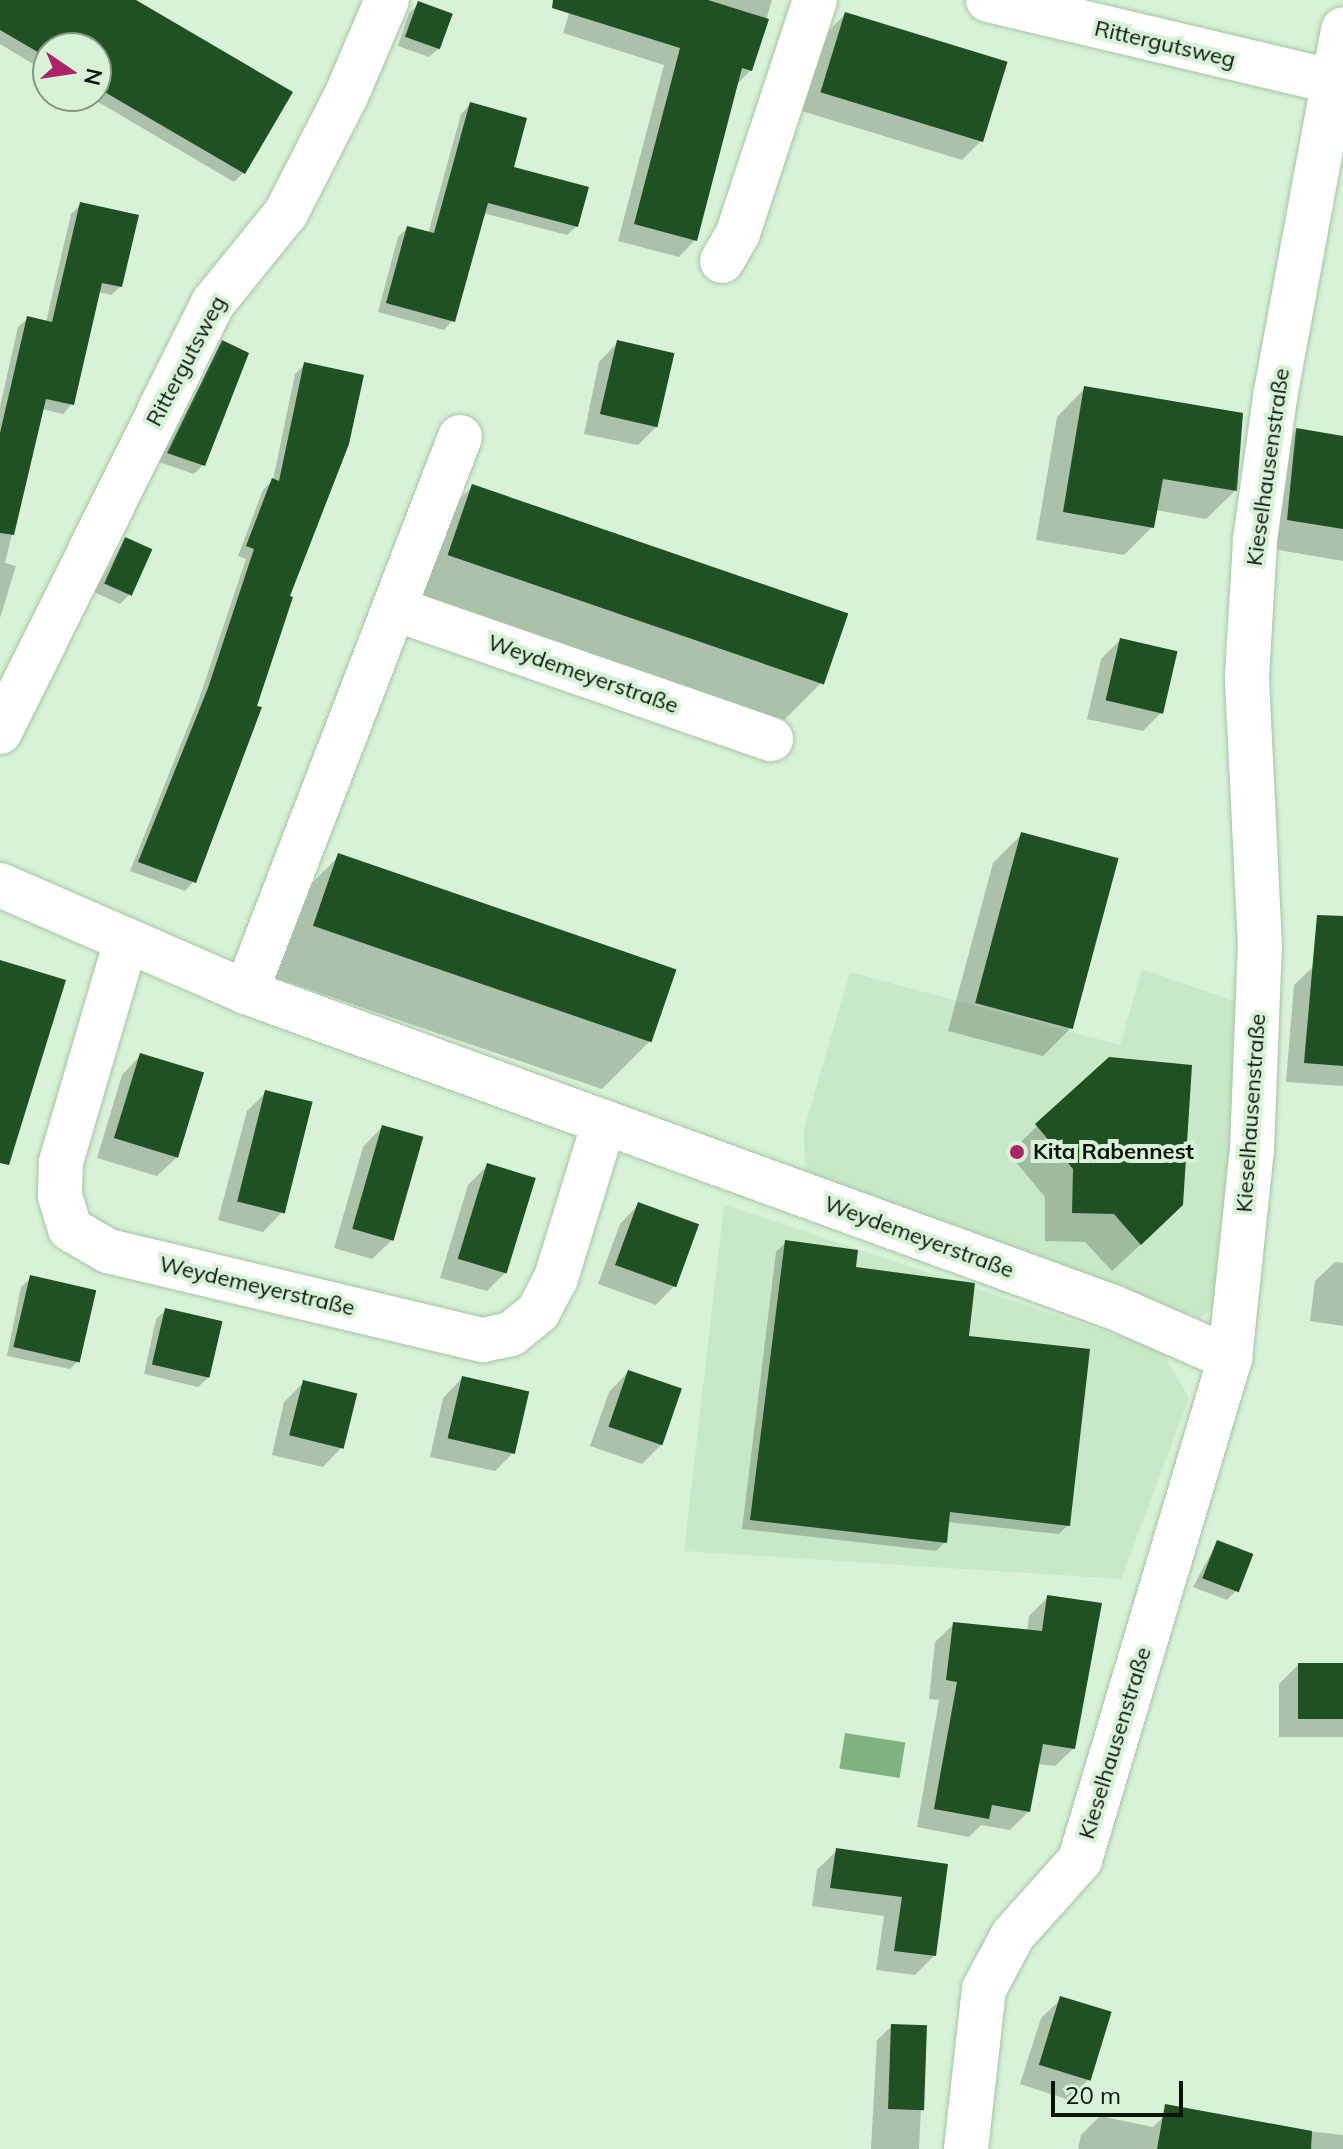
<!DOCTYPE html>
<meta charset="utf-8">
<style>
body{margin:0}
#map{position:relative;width:1343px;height:2149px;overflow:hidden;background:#d7f2d6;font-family:Mulish,sans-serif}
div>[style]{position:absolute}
.built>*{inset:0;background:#c8e9c8}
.water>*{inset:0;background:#7eb27f;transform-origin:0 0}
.shadow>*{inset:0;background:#0003}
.building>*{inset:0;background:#1f5123;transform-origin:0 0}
.roads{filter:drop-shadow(0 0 2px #a8c3a8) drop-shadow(0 0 2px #a8c3a8)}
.minor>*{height:44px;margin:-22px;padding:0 22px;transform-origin:22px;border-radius:22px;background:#fff}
.dots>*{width:22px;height:22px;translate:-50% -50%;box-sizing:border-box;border:4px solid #d7f2d6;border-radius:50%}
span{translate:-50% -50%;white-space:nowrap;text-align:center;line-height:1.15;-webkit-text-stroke:8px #d7f2d6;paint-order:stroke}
.street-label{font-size:22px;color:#0a140b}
.poi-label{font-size:22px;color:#0a140b;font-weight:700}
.left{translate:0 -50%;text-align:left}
.north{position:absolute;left:32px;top:32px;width:80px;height:80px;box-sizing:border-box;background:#d7f2d6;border:2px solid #859985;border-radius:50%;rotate:103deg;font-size:22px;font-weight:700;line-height:32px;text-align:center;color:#0a140b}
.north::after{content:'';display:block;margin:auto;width:28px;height:36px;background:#ac246a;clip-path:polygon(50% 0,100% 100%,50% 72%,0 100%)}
.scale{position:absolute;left:1051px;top:2081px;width:132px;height:36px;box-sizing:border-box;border:4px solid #0a140b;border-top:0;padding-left:10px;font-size:24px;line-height:28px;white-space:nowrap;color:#0a140b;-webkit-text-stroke:6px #d7f2d6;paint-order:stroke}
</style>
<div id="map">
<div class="built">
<i style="clip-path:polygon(1142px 969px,1236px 1002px,1221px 1303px,1199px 1318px,805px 1175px,804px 1129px,850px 972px,1120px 1045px)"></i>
<i style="clip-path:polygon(724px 1205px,1161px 1350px,1189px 1398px,1121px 1579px,684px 1551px)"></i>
</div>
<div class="water">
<i style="left:845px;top:1733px;width:61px;height:36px;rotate:9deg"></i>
</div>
<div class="shadow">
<i style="clip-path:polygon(0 0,132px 0,243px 173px,234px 182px,88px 96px,96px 96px,96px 48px,48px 48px,48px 73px,0 44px)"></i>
<i style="clip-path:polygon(573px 0,772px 0,751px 70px,736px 85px,695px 240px,679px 257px,618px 241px,664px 65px,563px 33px)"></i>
<i style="clip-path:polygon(419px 4px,439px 48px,429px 57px,398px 46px,409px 13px)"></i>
<i style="clip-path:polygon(845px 14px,981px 141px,962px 160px,802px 111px,826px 34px)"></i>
<i style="clip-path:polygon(471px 104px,511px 169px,577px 226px,567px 235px,483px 213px,453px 320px,444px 330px,378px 312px,398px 237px,407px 228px,428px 234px,461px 114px)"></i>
<i style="clip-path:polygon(81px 204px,121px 286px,111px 295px,98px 292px,72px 404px,63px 414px,42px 409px,5px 563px,16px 566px,0 618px,0 407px,18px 327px,28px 318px,46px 322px,71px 214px)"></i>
<i style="clip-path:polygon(618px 342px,657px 426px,638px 445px,584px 434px,599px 362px)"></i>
<i style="clip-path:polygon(223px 343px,203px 465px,194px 474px,159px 462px)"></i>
<i style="clip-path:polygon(304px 365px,287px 597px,194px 881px,185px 891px,130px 871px,199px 699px,246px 559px,238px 556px,263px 490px,273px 480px,295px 374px)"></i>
<i style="clip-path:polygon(1085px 388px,1242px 415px,1235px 491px,1206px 519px,1155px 510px,1152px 527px,1124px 555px,1036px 540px,1057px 417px)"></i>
<i style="clip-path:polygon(1297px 430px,1343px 438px,1343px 561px,1261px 547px,1269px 458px)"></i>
<i style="clip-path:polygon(472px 487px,823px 681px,775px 729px,401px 603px,424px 535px)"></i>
<i style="clip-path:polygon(125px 539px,129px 595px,120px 604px,94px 592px)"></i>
<i style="clip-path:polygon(1120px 640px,1162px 712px,1143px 731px,1087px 719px,1101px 659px)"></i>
<i style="clip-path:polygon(1021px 835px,1072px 1027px,1043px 1056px,948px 1031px,993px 863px)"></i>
<i style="clip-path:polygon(339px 856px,650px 1041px,602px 1089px,266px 975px,291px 904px)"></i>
<i style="clip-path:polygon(1314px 966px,1343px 968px,1343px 1086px,1286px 1082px,1294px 985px)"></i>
<i style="clip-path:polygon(141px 1055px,177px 1157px,157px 1176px,97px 1158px,122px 1075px)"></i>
<i style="clip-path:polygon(266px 1092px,282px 1212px,263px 1232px,218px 1220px,247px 1111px)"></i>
<i style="clip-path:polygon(1037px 1126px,1153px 1233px,1112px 1271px,1085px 1242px,1045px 1241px,1045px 1197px,1009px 1154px)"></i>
<i style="clip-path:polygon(382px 1127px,392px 1240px,372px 1259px,334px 1248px,363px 1147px)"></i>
<i style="clip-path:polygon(487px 1166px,506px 1272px,487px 1291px,440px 1278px,468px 1185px)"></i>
<i style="clip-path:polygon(639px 1204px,675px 1285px,656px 1305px,598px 1284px,620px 1224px)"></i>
<i style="clip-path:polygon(786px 1242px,853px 1268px,967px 1337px,1068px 1525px,1059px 1534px,947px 1522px,945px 1542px,936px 1551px,742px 1529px,776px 1252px)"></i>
<i style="clip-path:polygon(1335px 1262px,1343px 1263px,1343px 1326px,1310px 1321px,1315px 1281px)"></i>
<i style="clip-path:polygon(31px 1278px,79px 1360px,70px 1369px,7px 1356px,21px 1287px)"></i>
<i style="clip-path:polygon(166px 1310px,208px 1378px,198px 1387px,144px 1374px,156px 1319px)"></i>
<i style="clip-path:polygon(628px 1372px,661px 1445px,642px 1464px,590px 1446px,609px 1392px)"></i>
<i style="clip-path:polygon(462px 1378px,514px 1452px,495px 1471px,430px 1457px,443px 1398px)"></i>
<i style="clip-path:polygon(304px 1382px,342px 1447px,323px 1467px,272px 1455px,284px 1402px)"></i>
<i style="clip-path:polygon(1217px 1542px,1236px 1591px,1227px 1600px,1193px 1587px)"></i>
<i style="clip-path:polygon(1048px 1597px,1099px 1604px,1074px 1748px,1055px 1766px,1037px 1764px,1029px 1811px,1010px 1830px,981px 1825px,969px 1837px,917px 1827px,939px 1700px,929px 1699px,935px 1642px,954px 1624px,1027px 1632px,1029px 1616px)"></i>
<i style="clip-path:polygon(1298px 1665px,1343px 1665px,1343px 1737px,1279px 1737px,1279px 1684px)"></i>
<i style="clip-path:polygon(836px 1851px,946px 1865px,934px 1956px,915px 1975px,876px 1970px,884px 1916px,812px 1906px,817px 1870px)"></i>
<i style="clip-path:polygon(1061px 1999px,1088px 2080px,1069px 2100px,1020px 2084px,1041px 2018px)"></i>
<i style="clip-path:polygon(892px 2026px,925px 2027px,919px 2149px,871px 2149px,877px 2040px)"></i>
<i style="clip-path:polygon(1165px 2115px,1343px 2135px,1343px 2149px,1078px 2149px,1081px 2135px,1100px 2116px,1153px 2127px)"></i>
</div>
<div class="building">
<i style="clip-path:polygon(0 0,136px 0,293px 92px,245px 174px,96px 87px,96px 48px,48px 48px,48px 58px,0 30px)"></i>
<i style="clip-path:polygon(553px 0,708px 0,769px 19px,752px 71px,742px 68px,697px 241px,634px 224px,680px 48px,552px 8px)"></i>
<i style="left:418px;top:1px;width:37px;height:38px;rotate:20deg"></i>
<i style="left:845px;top:12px;width:170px;height:84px;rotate:17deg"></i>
<i style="clip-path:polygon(470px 102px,527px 118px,514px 167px,589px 187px,578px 227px,488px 203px,455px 322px,386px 303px,407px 226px,434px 233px)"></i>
<i style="clip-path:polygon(80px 202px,139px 215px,122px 287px,102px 283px,74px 405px,46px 399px,14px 535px,0 533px,0 433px,27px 316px,52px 322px)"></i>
<i style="clip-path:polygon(222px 340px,249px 353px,205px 466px,167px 453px)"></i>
<i style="left:617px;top:340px;width:59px;height:76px;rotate:13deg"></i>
<i style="clip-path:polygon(304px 362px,364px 375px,349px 444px,290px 596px,293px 597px,257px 706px,262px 707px,196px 883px,138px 862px,208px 688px,254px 549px,246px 546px,272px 478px,279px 481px)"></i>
<i style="clip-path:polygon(1084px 386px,1243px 413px,1237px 491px,1163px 479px,1154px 528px,1063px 512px)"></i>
<i style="clip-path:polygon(1296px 428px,1343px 436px,1343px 529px,1287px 520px)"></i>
<i style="left:472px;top:484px;width:398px;height:75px;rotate:19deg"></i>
<i style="left:125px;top:537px;width:30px;height:51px;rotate:24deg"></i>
<i style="left:1120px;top:638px;width:59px;height:64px;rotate:13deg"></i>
<i style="left:1021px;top:832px;width:101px;height:177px;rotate:15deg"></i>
<i style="left:338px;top:853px;width:358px;height:77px;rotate:19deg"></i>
<i style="clip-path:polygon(1317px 915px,1343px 916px,1343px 1066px,1304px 1063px)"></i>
<i style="clip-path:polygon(0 960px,66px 980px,9px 1165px,0 1163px)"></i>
<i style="left:140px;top:1053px;width:67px;height:89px;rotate:17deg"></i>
<i style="clip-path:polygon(1109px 1057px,1192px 1065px,1183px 1205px,1141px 1245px,1114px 1214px,1072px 1213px,1073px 1169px,1035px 1124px)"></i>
<i style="left:265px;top:1090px;width:49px;height:115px;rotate:14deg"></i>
<i style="left:382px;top:1125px;width:43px;height:108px;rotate:16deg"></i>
<i style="left:487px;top:1163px;width:51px;height:100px;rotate:17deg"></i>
<i style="left:638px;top:1202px;width:65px;height:67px;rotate:20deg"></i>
<i style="clip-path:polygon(785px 1240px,858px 1250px,856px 1267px,975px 1283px,969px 1336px,1090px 1349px,1070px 1526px,950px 1512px,947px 1543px,750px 1520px)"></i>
<i style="left:30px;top:1275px;width:68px;height:74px;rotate:13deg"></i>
<i style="left:165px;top:1308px;width:59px;height:58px;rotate:13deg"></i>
<i style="left:628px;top:1370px;width:57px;height:60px;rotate:19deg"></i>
<i style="left:462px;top:1376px;width:69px;height:64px;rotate:13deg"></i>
<i style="left:303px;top:1380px;width:56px;height:57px;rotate:14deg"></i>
<i style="left:1217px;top:1540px;width:39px;height:41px;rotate:21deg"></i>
<i style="clip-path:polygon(1047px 1595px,1102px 1603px,1075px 1749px,1043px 1744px,1030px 1812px,992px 1805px,989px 1819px,934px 1809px,957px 1682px,946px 1680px,953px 1622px,1042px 1631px)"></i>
<i style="left:1298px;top:1663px;width:45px;height:56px"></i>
<i style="clip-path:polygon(836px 1848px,948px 1864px,936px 1956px,894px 1951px,902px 1897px,830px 1888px)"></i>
<i style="left:1060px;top:1996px;width:54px;height:72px;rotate:17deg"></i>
<i style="left:891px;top:2024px;width:36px;height:85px;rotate:2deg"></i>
<i style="clip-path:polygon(1165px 2104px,1312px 2131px,1311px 2149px,1157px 2149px)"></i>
</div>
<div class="roads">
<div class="minor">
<i style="left:988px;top:0;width:365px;rotate:13.3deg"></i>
<i style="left:722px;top:261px;width:32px;rotate:-60deg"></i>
<i style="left:738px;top:233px;width:245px;rotate:-71.7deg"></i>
<i style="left:460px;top:437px;width:595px;rotate:111.09deg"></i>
<i style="left:246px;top:992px;width:922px;rotate:19.97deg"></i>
<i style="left:1113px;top:1307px;width:128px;rotate:23.6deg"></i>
<i style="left:395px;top:609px;width:398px;rotate:19.1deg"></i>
<i style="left:0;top:732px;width:479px;rotate:-63.6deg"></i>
<i style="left:213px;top:303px;width:116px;rotate:-51deg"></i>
<i style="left:286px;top:213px;width:131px;rotate:-62.9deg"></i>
<i style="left:346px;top:96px;width:104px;rotate:-66.9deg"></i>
<i style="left:0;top:885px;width:268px;rotate:23.5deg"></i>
<i style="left:126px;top:941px;width:230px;rotate:106.4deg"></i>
<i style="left:61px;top:1162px;width:34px;rotate:92deg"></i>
<i style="left:60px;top:1196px;width:34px;rotate:73deg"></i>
<i style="left:70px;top:1229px;width:44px;rotate:30.1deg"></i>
<i style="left:108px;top:1251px;width:385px;rotate:13.4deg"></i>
<i style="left:483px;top:1340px;width:29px;rotate:-12deg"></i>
<i style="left:511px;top:1334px;width:35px;rotate:-39deg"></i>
<i style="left:538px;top:1312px;width:38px;rotate:-62deg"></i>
<i style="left:556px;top:1278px;width:162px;rotate:-72.8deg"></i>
<i style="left:966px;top:2149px;width:161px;rotate:-83.6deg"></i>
<i style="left:984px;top:1989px;width:61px;rotate:-61.8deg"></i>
<i style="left:1013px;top:1935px;width:101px;rotate:-48.2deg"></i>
<i style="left:1080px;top:1860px;width:524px;rotate:-73.36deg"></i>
<i style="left:1230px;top:1358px;width:209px;rotate:-84deg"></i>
<i style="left:1252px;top:1150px;width:204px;rotate:-87.8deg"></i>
<i style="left:1260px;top:946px;width:270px;rotate:-92.8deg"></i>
<i style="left:1247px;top:676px;width:136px;rotate:-86.6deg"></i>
<i style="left:1255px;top:540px;width:144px;rotate:-82deg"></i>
<i style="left:1275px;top:397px;width:374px;rotate:-79.5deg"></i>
</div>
</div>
<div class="dots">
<i style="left:1017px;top:1152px;background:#ac246a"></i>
</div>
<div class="street-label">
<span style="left:1165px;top:44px;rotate:13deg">Rittergutsweg</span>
<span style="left:186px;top:361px;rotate:-62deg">Rittergutsweg</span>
<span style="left:1268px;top:467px;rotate:-82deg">Kieselhausenstraße</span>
<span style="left:583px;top:674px;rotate:19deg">Weydemeyerstraße</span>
<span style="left:1251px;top:1113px;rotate:-86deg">Kieselhausenstraße</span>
<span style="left:919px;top:1237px;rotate:20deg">Weydemeyerstraße</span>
<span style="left:257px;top:1286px;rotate:13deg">Weydemeyerstraße</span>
<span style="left:1115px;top:1743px;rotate:-73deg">Kieselhausenstraße</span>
</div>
<div class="poi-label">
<span class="left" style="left:1033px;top:1152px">Kita Rabennest</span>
</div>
<div class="north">N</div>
<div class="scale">20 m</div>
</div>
